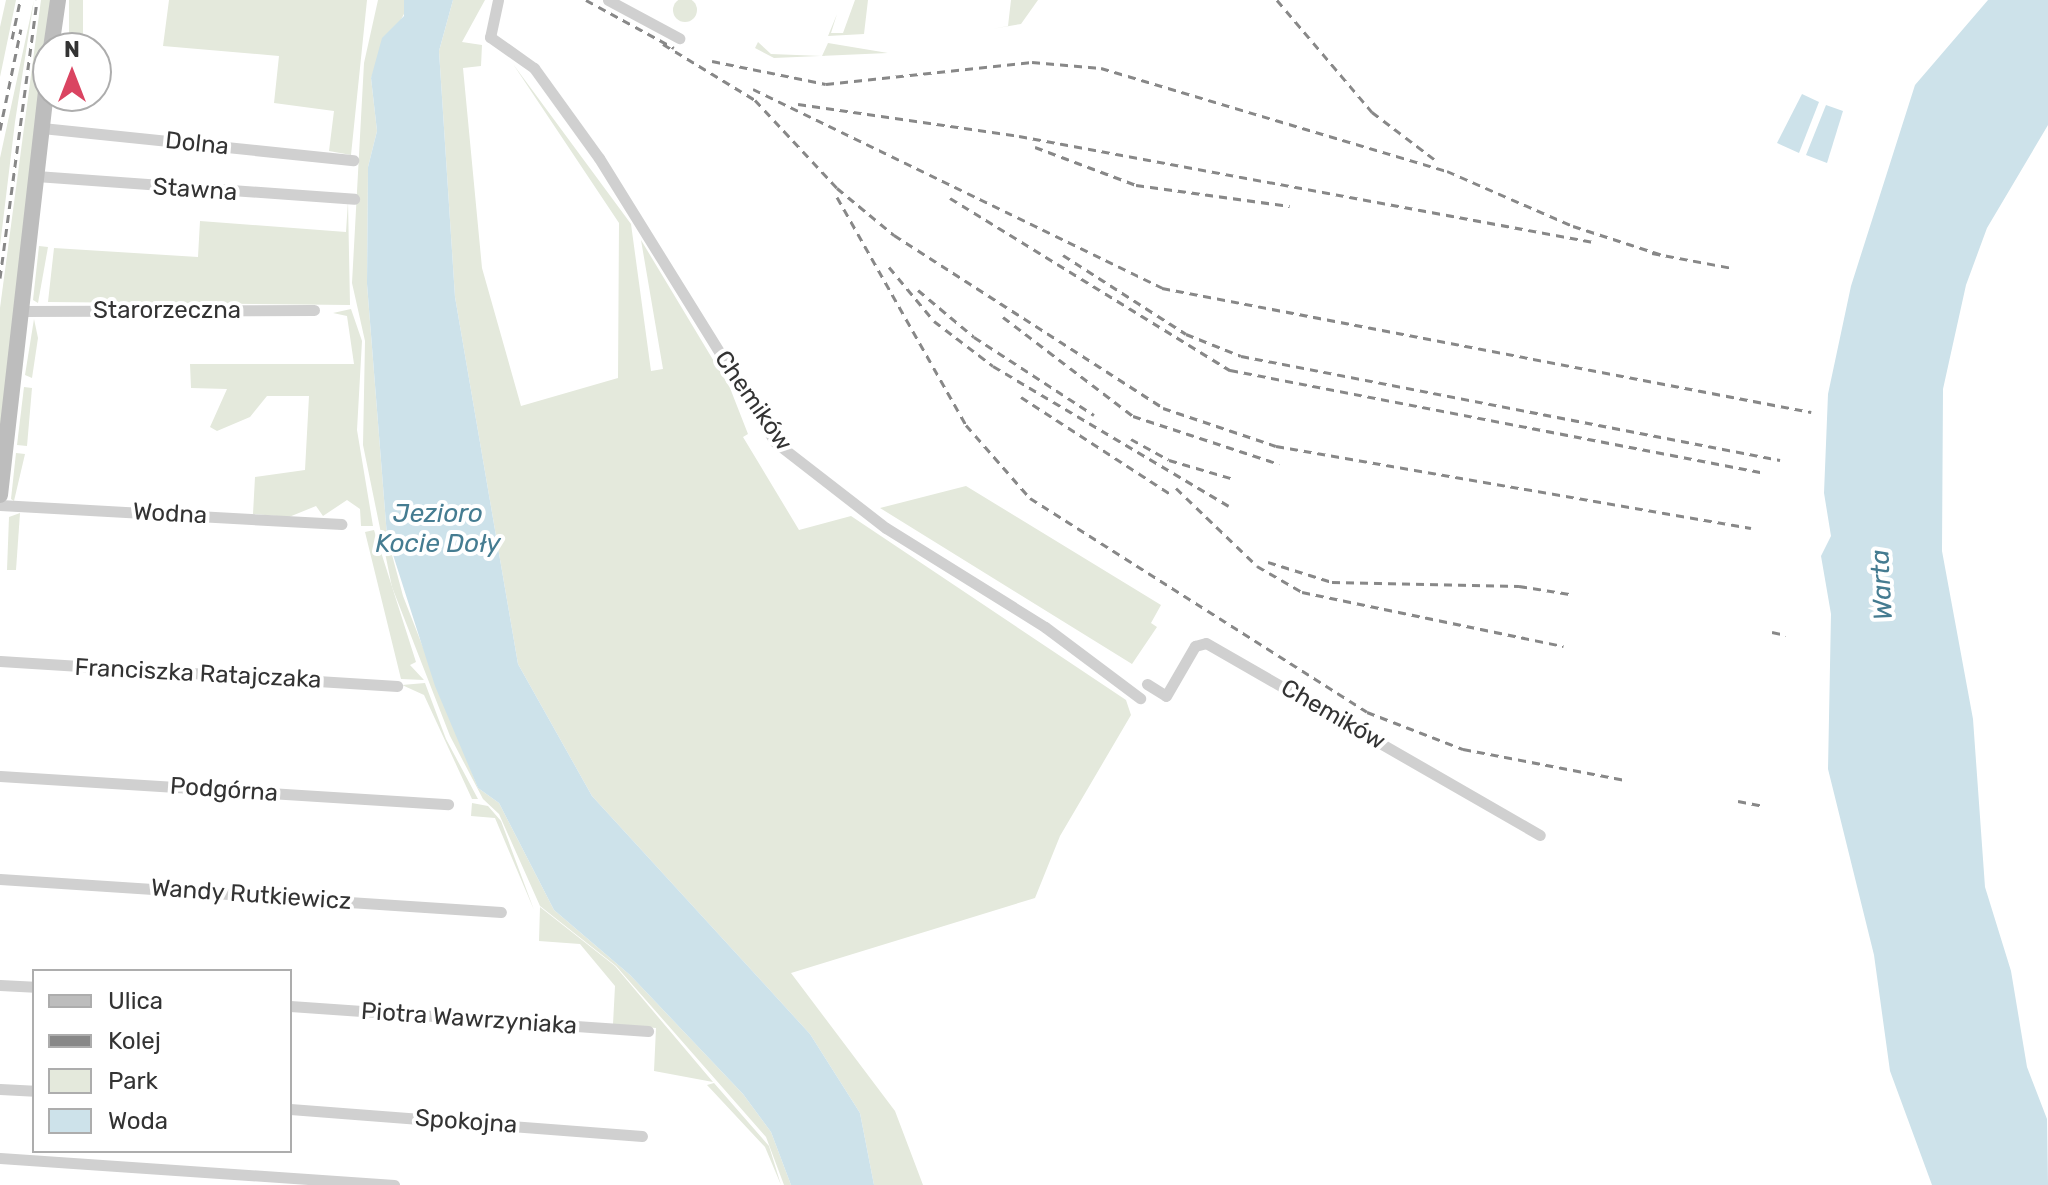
<!DOCTYPE html>
<meta charset="utf-8">
<style>
body{margin:0}
#map{position:relative;width:2048px;height:1185px;overflow:hidden;background:#fff;font-family:Rubik,sans-serif}
div>[style]{position:absolute}
.green>*{inset:0;background:#e4e9dc;transform-origin:0 0}
.round{border-radius:50%}
.water>*{inset:0;background:#cde2ea}
.street>*{height:11px;margin:-5.5px;padding:0 5.5px;transform-origin:5.5px;border-radius:5.5px;background:#d0d0d0}
.secondary>*{height:16px;margin:-8px;padding:0 8px;transform-origin:8px;border-radius:8px;background:#bdbdbd}
.rail>*{height:3px;margin-top:-1.5px;transform-origin:0;background:repeating-linear-gradient(90deg,#888 0 8px,transparent 0 14px)}
span{translate:-50% -50%;white-space:nowrap;text-align:center;line-height:1.15;-webkit-text-stroke:8px #fff;paint-order:stroke}
.street-label{font-size:24px;color:#333}
.water-label{font-size:26px;color:#457c91;font-style:italic}
.legend{position:absolute;left:32px;top:969px;width:260px;height:184px;box-sizing:border-box;background:#fff;border:2px solid #adadad;margin:0;padding:10px 14px;list-style:none;font-size:24px;color:#333}
.legend li{display:flex;align-items:center;gap:16px;height:40px}
.legend b{width:40px;border:2px solid #adadad}
.north{position:absolute;left:32px;top:32px;width:80px;height:80px;box-sizing:border-box;background:#fff;border:2px solid #adadad;border-radius:50%;rotate:0deg;font-size:22px;font-weight:700;line-height:32px;text-align:center;color:#333}
.north::after{content:'';display:block;margin:auto;width:28px;height:36px;background:#da4461;clip-path:polygon(50% 0,100% 100%,50% 72%,0 100%)}
</style>
<div id="map">
<div class="green">
<i class="round" style="left:673px;top:-2px;width:24px;height:24px"></i>
<i style="clip-path:polygon(6px 0,16px 0,0 77px,0 27px)"></i>
<i style="clip-path:polygon(34px 0,15px 122px,0 246px,0 158px)"></i>
<i style="clip-path:polygon(41px 0,51px 0,0 437px,0 308px)"></i>
<i style="left:69px;top:0;width:14px;height:34px"></i>
<i style="clip-path:polygon(169px 0,367px 0,351px 155px,329px 151px,334px 111px,274px 103px,279px 56px,163px 46px)"></i>
<i style="clip-path:polygon(378px 0,404px 0,406px 10px,371px 78px,377px 131px,368px 167px,367px 284px,387px 536px,403px 596px,478px 788px,499px 803px,554px 910px,630px 975px,743px 1094px,771px 1132px,791px 1185px,784px 1185px,766px 1137px,616px 966px,540px 906px,499px 814px,483px 799px,450px 736px,392px 587px,363px 445px,365px 341px,352px 283px,364px 63px)"></i>
<i style="clip-path:polygon(453px 0,485px 0,462px 42px,482px 45px,481px 66px,463px 68px,482px 268px,521px 406px,618px 378px,619px 223px,513px 64px,631px 224px,651px 371px,663px 369px,641px 240px,730px 388px,748px 434px,743px 437px,799px 530px,851px 516px,1126px 700px,1131px 715px,1060px 836px,1035px 898px,791px 973px,895px 1111px,923px 1185px,874px 1185px,860px 1113px,810px 1034px,592px 796px,518px 664px,455px 297px,439px 51px)"></i>
<i style="clip-path:polygon(855px 0,868px 0,864px 34px,828px 36px,837px 14px,831px 33px,843px 33px)"></i>
<i style="clip-path:polygon(1011px 0,1038px 0,1021px 24px,992px 29px,1008px 26px)"></i>
<i style="clip-path:polygon(758px 42px,771px 54px,822px 56px,828px 43px,888px 53px,774px 58px,755px 48px)"></i>
<i style="clip-path:polygon(348px 201px,350px 305px,48px 302px,54px 248px,198px 257px,200px 221px,346px 232px)"></i>
<i style="clip-path:polygon(39px 246px,48px 247px,38px 303px,33px 300px)"></i>
<i style="clip-path:polygon(351px 309px,362px 341px,357px 430px,373px 526px,361px 526px,360px 509px,347px 500px,323px 516px,316px 506px,289px 517px,253px 514px,255px 477px,305px 470px,309px 396px,267px 396px,250px 417px,217px 431px,210px 427px,227px 389px,191px 388px,190px 364px,354px 364px,347px 316px,333px 313px)"></i>
<i style="clip-path:polygon(34px 319px,38px 338px,32px 378px,25px 375px)"></i>
<i style="clip-path:polygon(24px 387px,32px 388px,27px 446px,17px 445px)"></i>
<i style="clip-path:polygon(16px 453px,25px 454px,14px 501px,11px 499px)"></i>
<i style="clip-path:polygon(966px 486px,1161px 605px,1151px 623px,1157px 627px,1132px 664px,880px 508px)"></i>
<i style="clip-path:polygon(20px 513px,16px 570px,7px 570px,9px 517px)"></i>
<i style="clip-path:polygon(374px 530px,416px 662px,410px 665px,424px 680px,401px 679px,365px 532px)"></i>
<i style="clip-path:polygon(425px 683px,446px 739px,478px 799px,472px 799px,424px 695px,402px 685px)"></i>
<i style="clip-path:polygon(472px 803px,488px 806px,501px 821px,534px 910px,495px 818px,471px 816px)"></i>
<i style="clip-path:polygon(540px 907px,615px 966px,713px 1082px,654px 1071px,656px 1028px,613px 1024px,615px 986px,580px 944px,539px 941px)"></i>
<i style="clip-path:polygon(714px 1083px,769px 1146px,781px 1185px,765px 1147px,707px 1085px)"></i>
</div>
<div class="water">
<i style="clip-path:polygon(404px 0,453px 0,439px 51px,455px 297px,518px 664px,592px 796px,810px 1034px,860px 1113px,874px 1185px,791px 1185px,771px 1132px,743px 1094px,630px 975px,554px 910px,499px 803px,478px 788px,435px 686px,387px 536px,367px 284px,368px 167px,377px 131px,371px 78px,382px 38px,404px 16px)"></i>
<i style="clip-path:polygon(1988px 0,2048px 0,2048px 125px,1987px 228px,1966px 285px,1943px 389px,1942px 551px,1973px 719px,1985px 887px,2011px 971px,2027px 1067px,2047px 1119px,2048px 1185px,1932px 1185px,1890px 1071px,1874px 955px,1828px 769px,1831px 614px,1821px 556px,1831px 536px,1824px 493px,1828px 394px,1851px 286px,1915px 85px)"></i>
<i style="clip-path:polygon(1802px 94px,1819px 102px,1799px 153px,1777px 143px)"></i>
<i style="clip-path:polygon(1826px 105px,1843px 111px,1827px 163px,1806px 155px)"></i>
</div>
<div class="street">
<i style="left:498px;top:0;width:38px;rotate:102deg"></i>
<i style="left:490px;top:37px;width:54px;rotate:35.2deg"></i>
<i style="left:534px;top:68px;width:111px;rotate:54.2deg"></i>
<i style="left:599px;top:158px;width:334px;rotate:58.2deg"></i>
<i style="left:775px;top:442px;width:140px;rotate:37.8deg"></i>
<i style="left:886px;top:528px;width:187px;rotate:31.9deg"></i>
<i style="left:1045px;top:627px;width:119px;rotate:36.8deg"></i>
<i style="left:608px;top:0;width:81px;rotate:28.2deg"></i>
<i style="left:42px;top:128px;width:313px;rotate:5.9deg"></i>
<i style="left:36px;top:176px;width:319px;rotate:4.1deg"></i>
<i style="left:21px;top:311px;width:293px;rotate:-0.2deg"></i>
<i style="left:0;top:505px;width:342px;rotate:3.2deg"></i>
<i style="left:0;top:661px;width:398px;rotate:3.6deg"></i>
<i style="left:1147px;top:684px;width:22px;rotate:32deg"></i>
<i style="left:1166px;top:696px;width:58px;rotate:-59.9deg"></i>
<i style="left:1195px;top:646px;width:11px;rotate:-15deg"></i>
<i style="left:1206px;top:643px;width:385px;rotate:29.9deg"></i>
<i style="left:0;top:776px;width:449px;rotate:3.6deg"></i>
<i style="left:0;top:879px;width:502px;rotate:3.77deg"></i>
<i style="left:0;top:985px;width:34px;rotate:3deg"></i>
<i style="left:290px;top:1006px;width:359px;rotate:4deg"></i>
<i style="left:0;top:1089px;width:34px;rotate:3deg"></i>
<i style="left:290px;top:1109px;width:353px;rotate:4.4deg"></i>
<i style="left:0;top:1158px;width:395px;rotate:3.9deg"></i>
</div>
<div class="secondary">
<i style="left:51px;top:48px;width:49px;rotate:-81.7deg"></i>
<i style="left:0;top:495px;width:425px;rotate:-83.5deg"></i>
</div>
<div class="rail">
<i style="left:586px;top:0;width:100px;rotate:28.6deg"></i>
<i style="left:1277px;top:0;width:147px;rotate:49.7deg"></i>
<i style="left:1372px;top:112px;width:78px;rotate:37.2deg"></i>
<i style="left:12px;top:39px;width:40px;rotate:-78deg"></i>
<i style="left:663px;top:44px;width:108px;rotate:31.3deg"></i>
<i style="left:755px;top:100px;width:120px;rotate:47deg"></i>
<i style="left:837px;top:188px;width:74px;rotate:39.5deg"></i>
<i style="left:894px;top:235px;width:320px;rotate:32.7deg"></i>
<i style="left:1163px;top:408px;width:119px;rotate:18.6deg"></i>
<i style="left:1276px;top:446px;width:482px;rotate:9.8deg"></i>
<i style="left:712px;top:61px;width:116px;rotate:11.4deg"></i>
<i style="left:826px;top:84px;width:207px;rotate:-6.1deg"></i>
<i style="left:1032px;top:62px;width:69px;rotate:5deg"></i>
<i style="left:1101px;top:68px;width:361px;rotate:16.6deg"></i>
<i style="left:1447px;top:171px;width:137px;rotate:23.6deg"></i>
<i style="left:1573px;top:226px;width:94px;rotate:18deg"></i>
<i style="left:753px;top:89px;width:455px;rotate:25.9deg"></i>
<i style="left:1162px;top:288px;width:661px;rotate:10.82deg"></i>
<i style="left:798px;top:104px;width:223px;rotate:8.2deg"></i>
<i style="left:1019px;top:136px;width:584px;rotate:10.46deg"></i>
<i style="left:0;top:130px;width:103px;rotate:-78.3deg"></i>
<i style="left:1035px;top:147px;width:108px;rotate:20.6deg"></i>
<i style="left:1136px;top:185px;width:155px;rotate:7.8deg"></i>
<i style="left:837px;top:197px;width:262px;rotate:60.5deg"></i>
<i style="left:966px;top:425px;width:97px;rotate:48.8deg"></i>
<i style="left:1030px;top:498px;width:399px;rotate:32.4deg"></i>
<i style="left:1367px;top:712px;width:103px;rotate:21.1deg"></i>
<i style="left:1463px;top:749px;width:165px;rotate:10.8deg"></i>
<i style="left:950px;top:198px;width:329px;rotate:31.6deg"></i>
<i style="left:1230px;top:370px;width:545px;rotate:10.9deg"></i>
<i style="left:1652px;top:253px;width:81px;rotate:10.6deg"></i>
<i style="left:1063px;top:255px;width:146px;rotate:32.7deg"></i>
<i style="left:1186px;top:334px;width:59px;rotate:21.8deg"></i>
<i style="left:1241px;top:356px;width:549px;rotate:10.92deg"></i>
<i style="left:889px;top:267px;width:70px;rotate:50.2deg"></i>
<i style="left:934px;top:321px;width:74px;rotate:37.3deg"></i>
<i style="left:993px;top:366px;width:274px;rotate:30.7deg"></i>
<i style="left:0;top:278px;width:280px;rotate:-82.4deg"></i>
<i style="left:918px;top:290px;width:73px;rotate:40deg"></i>
<i style="left:974px;top:337px;width:143px;rotate:33deg"></i>
<i style="left:1003px;top:317px;width:163px;rotate:37.3deg"></i>
<i style="left:1133px;top:416px;width:154px;rotate:18.2deg"></i>
<i style="left:1021px;top:397px;width:180px;rotate:33deg"></i>
<i style="left:1131px;top:439px;width:43px;rotate:28.9deg"></i>
<i style="left:1169px;top:460px;width:68px;rotate:16.3deg"></i>
<i style="left:1176px;top:488px;width:112px;rotate:43.9deg"></i>
<i style="left:1257px;top:566px;width:52px;rotate:30deg"></i>
<i style="left:1302px;top:592px;width:267px;rotate:11.7deg"></i>
<i style="left:1268px;top:562px;width:67px;rotate:17.4deg"></i>
<i style="left:1332px;top:582px;width:187px;rotate:1.2deg"></i>
<i style="left:1519px;top:586px;width:51px;rotate:9.1deg"></i>
<i style="left:1772px;top:632px;width:14px;rotate:12deg"></i>
<i style="left:1738px;top:801px;width:25px;rotate:11deg"></i>
</div>
<div class="street-label">
<span style="left:197px;top:144px;rotate:6deg">Dolna</span>
<span style="left:195px;top:190px;rotate:4deg">Stawna</span>
<span style="left:167px;top:311px">Starorzeczna</span>
<span style="left:753px;top:401px;rotate:55deg">Chemików</span>
<span style="left:170px;top:514px;rotate:3deg">Wodna</span>
<span style="left:198px;top:674px;rotate:3deg">Franciszka Ratajczaka</span>
<span style="left:1333px;top:715px;rotate:30deg">Chemików</span>
<span style="left:224px;top:790px;rotate:4deg">Podgórna</span>
<span style="left:251px;top:895px;rotate:4deg">Wandy Rutkiewicz</span>
<span style="left:469px;top:1019px;rotate:4deg">Piotra Wawrzyniaka</span>
<span style="left:466px;top:1122px;rotate:4deg">Spokojna</span>
</div>
<div class="water-label">
<span style="left:438px;top:529px">Jezioro<br>Kocie Doły</span>
<span style="left:1882px;top:585px;rotate:-93deg">Warta</span>
</div>
<ul class="legend">
<li><b style="height:10px;background:#bdbdbd"></b>Ulica</li>
<li><b style="height:10px;background:#888"></b>Kolej</li>
<li><b style="height:22px;background:#e4e9dc"></b>Park</li>
<li><b style="height:22px;background:#cde2ea"></b>Woda</li>
</ul>
<div class="north">N</div>
</div>
